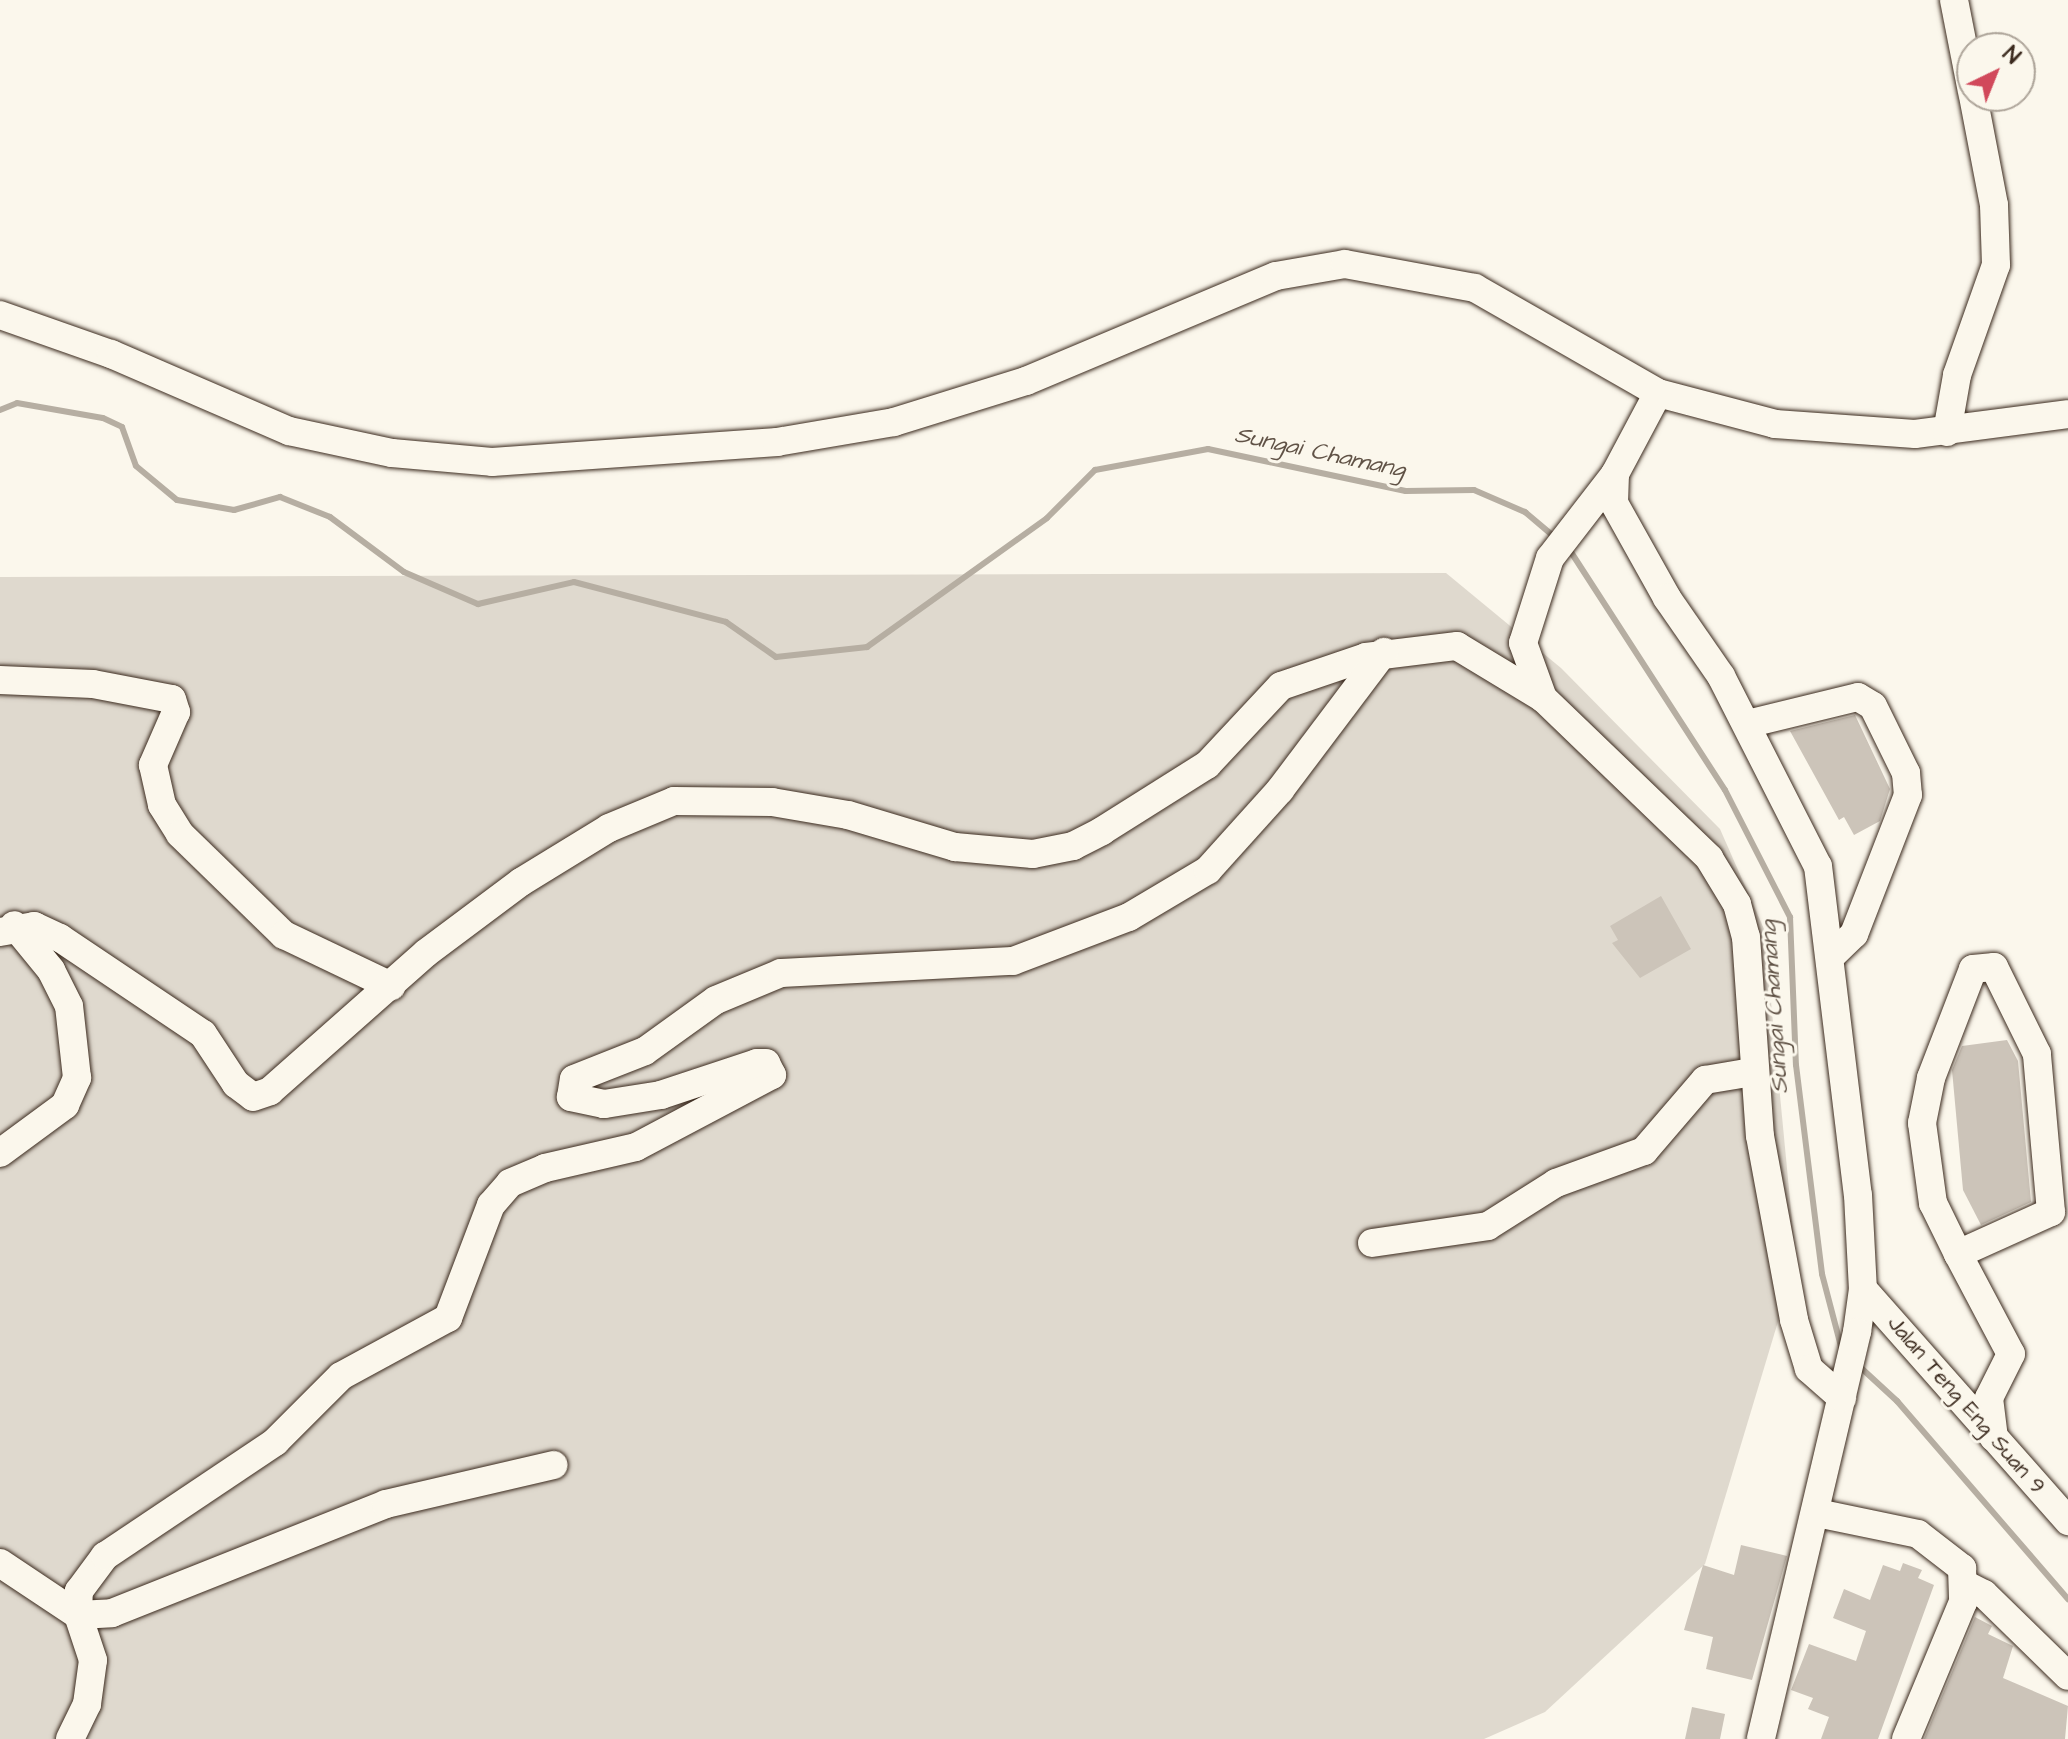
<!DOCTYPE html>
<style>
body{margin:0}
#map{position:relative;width:2068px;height:1739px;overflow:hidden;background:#fbf7ec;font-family:"Architects Daughter",sans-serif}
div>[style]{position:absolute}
.green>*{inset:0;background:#dfd9ce}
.stream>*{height:6px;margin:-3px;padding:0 3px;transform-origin:3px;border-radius:3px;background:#b6aea2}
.building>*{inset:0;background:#ccc4b9}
.roads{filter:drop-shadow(0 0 2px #3b2a1e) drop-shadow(0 0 2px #3b2a1e)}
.minor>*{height:28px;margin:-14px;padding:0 14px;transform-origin:14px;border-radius:14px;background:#fbf7ec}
span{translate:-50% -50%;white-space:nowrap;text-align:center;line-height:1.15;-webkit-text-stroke:6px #fbf7ec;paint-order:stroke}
.street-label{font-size:22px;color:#3b2a1e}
.water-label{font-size:24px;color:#605246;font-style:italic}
.north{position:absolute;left:1956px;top:32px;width:80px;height:80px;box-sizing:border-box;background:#fbf7ec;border:2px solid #aea59a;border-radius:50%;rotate:43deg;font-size:22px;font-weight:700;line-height:32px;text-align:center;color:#3b2a1e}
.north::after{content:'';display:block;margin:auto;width:28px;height:36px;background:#d1495b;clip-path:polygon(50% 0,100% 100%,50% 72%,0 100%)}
</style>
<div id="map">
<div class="green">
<i style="clip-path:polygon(1446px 573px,1561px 668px,1720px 829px,1764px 929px,1796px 1262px,1705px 1564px,1545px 1712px,1484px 1739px,0 1739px,0 577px)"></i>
</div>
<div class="stream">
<i style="left:0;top:410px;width:18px;rotate:-22deg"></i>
<i style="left:17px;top:403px;width:87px;rotate:9.9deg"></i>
<i style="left:103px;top:418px;width:21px;rotate:25deg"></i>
<i style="left:122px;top:427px;width:41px;rotate:70.3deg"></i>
<i style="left:136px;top:466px;width:53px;rotate:39.7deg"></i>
<i style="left:177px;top:500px;width:58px;rotate:10deg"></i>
<i style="left:234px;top:510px;width:48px;rotate:-15.8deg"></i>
<i style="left:280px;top:497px;width:54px;rotate:21.8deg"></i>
<i style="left:330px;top:517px;width:92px;rotate:36.6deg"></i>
<i style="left:404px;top:572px;width:81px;rotate:23.4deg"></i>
<i style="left:478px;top:604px;width:98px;rotate:-12.9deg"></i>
<i style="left:574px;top:582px;width:157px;rotate:14.7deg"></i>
<i style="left:726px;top:622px;width:61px;rotate:35deg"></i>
<i style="left:776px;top:657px;width:92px;rotate:-6.3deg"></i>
<i style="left:867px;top:647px;width:221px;rotate:-35.6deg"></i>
<i style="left:1047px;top:518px;width:68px;rotate:-45deg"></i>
<i style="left:1095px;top:470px;width:115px;rotate:-10.5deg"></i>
<i style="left:1208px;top:449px;width:202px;rotate:12deg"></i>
<i style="left:1406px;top:491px;width:68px;rotate:-0.8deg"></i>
<i style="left:1474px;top:490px;width:56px;rotate:23.3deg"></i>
<i style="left:1525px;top:512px;width:42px;rotate:40.2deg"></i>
<i style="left:1569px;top:549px;width:287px;rotate:57.1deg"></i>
<i style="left:1725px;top:790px;width:143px;rotate:62.9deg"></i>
<i style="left:1790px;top:917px;width:148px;rotate:87.7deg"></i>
<i style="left:1796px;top:1065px;width:211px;rotate:82.9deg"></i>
<i style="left:1822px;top:1274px;width:79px;rotate:75.3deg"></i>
<i style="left:1859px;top:1366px;width:52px;rotate:42.6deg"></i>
<i style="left:1897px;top:1401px;width:262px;rotate:49.2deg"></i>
</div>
<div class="building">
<i style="clip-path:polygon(1855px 715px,1890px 789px,1880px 821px,1854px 835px,1844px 817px,1839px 820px,1790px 731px)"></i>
<i style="clip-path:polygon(1661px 896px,1691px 949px,1640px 978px,1612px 943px,1618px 940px,1610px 926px)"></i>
<i style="clip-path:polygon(2007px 1040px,2018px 1061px,2031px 1202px,1981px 1225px,1963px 1190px,1952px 1070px,1962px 1046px)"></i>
<i style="clip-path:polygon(1741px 1545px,1787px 1556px,1752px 1680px,1706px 1669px,1713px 1637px,1684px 1630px,1703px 1565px,1734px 1575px)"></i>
<i style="clip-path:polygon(1903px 1563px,1922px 1570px,1918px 1578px,1934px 1585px,1878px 1739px,1821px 1739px,1829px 1717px,1808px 1709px,1813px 1698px,1791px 1690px,1809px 1644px,1856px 1661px,1866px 1631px,1833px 1618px,1844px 1589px,1870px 1600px,1883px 1565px,1900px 1571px)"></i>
<i style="clip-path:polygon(1975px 1617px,1992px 1626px,1988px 1634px,2013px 1646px,2003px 1678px,2068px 1706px,2065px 1739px,1924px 1739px)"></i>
<i style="clip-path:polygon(1692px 1707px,1725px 1714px,1720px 1739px,1685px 1739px)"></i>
</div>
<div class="roads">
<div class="minor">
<i style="left:1954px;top:0;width:94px;rotate:78.9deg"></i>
<i style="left:0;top:315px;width:118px;rotate:19.4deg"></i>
<i style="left:111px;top:354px;width:194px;rotate:23.4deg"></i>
<i style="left:289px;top:431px;width:105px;rotate:12.1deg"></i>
<i style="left:392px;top:453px;width:100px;rotate:5.1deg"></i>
<i style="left:492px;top:462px;width:286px;rotate:-4deg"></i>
<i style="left:777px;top:442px;width:119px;rotate:-9.7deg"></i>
<i style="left:894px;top:422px;width:138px;rotate:-17.3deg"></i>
<i style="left:1026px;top:381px;width:271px;rotate:-22.8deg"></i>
<i style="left:1276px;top:276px;width:70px;rotate:-9.9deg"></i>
<i style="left:1345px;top:264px;width:132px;rotate:10.5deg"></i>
<i style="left:1475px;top:288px;width:211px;rotate:29.8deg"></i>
<i style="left:1658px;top:393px;width:121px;rotate:14.8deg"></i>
<i style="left:1775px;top:424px;width:140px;rotate:4.1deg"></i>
<i style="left:1915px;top:434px;width:154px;rotate:-7.4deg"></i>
<i style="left:1658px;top:393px;width:92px;rotate:118deg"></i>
<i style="left:1615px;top:474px;width:29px;rotate:92deg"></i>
<i style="left:1614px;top:503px;width:109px;rotate:60.8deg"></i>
<i style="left:1667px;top:598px;width:95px;rotate:55.3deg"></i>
<i style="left:1721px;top:676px;width:213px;rotate:63deg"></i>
<i style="left:1818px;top:866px;width:331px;rotate:83.1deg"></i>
<i style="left:1858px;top:1195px;width:94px;rotate:87deg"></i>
<i style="left:1863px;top:1289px;width:43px;rotate:97.9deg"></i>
<i style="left:1857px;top:1332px;width:418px;rotate:103.3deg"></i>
<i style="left:1947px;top:432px;width:58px;rotate:-80deg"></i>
<i style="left:1957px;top:375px;width:117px;rotate:-70.5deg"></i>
<i style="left:1996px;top:265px;width:60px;rotate:-91.9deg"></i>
<i style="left:1994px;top:205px;width:111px;rotate:-100.9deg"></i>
<i style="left:1615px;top:474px;width:106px;rotate:127.7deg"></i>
<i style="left:1550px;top:558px;width:89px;rotate:107.6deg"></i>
<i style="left:1523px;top:643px;width:59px;rotate:70deg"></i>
<i style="left:1543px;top:698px;width:231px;rotate:43.9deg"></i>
<i style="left:1709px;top:858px;width:54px;rotate:58.7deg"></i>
<i style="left:1737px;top:904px;width:34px;rotate:75deg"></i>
<i style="left:1746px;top:937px;width:199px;rotate:86deg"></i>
<i style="left:1760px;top:1136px;width:187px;rotate:79.5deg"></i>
<i style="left:1794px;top:1320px;width:51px;rotate:73deg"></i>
<i style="left:1809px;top:1369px;width:44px;rotate:41.3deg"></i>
<i style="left:0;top:680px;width:93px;rotate:2.5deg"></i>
<i style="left:93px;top:684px;width:80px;rotate:10.8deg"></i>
<i style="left:172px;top:699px;width:14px;rotate:73deg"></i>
<i style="left:176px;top:712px;width:58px;rotate:113.5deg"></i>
<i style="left:153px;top:765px;width:41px;rotate:77.3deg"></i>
<i style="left:162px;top:805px;width:34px;rotate:58deg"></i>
<i style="left:180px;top:834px;width:145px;rotate:44.2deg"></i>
<i style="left:284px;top:935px;width:119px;rotate:25.5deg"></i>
<i style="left:1747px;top:724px;width:114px;rotate:-13.7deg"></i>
<i style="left:1858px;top:697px;width:17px;rotate:31deg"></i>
<i style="left:1873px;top:706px;width:75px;rotate:63.8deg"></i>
<i style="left:1906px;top:773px;width:22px;rotate:85deg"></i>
<i style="left:1908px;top:795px;width:149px;rotate:111.2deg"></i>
<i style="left:1854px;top:934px;width:32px;rotate:136deg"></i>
<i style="left:0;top:932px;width:35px;rotate:-10deg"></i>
<i style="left:34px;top:926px;width:29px;rotate:25deg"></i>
<i style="left:60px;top:938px;width:172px;rotate:33.9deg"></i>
<i style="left:203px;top:1034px;width:60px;rotate:56.6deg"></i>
<i style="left:236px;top:1084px;width:21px;rotate:37deg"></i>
<i style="left:253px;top:1097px;width:18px;rotate:-19deg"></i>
<i style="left:270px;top:1091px;width:208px;rotate:-41.5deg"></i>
<i style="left:426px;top:953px;width:119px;rotate:-36.8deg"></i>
<i style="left:521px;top:882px;width:103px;rotate:-31.5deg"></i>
<i style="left:609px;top:828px;width:70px;rotate:-22.6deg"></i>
<i style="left:674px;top:801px;width:98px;rotate:0.6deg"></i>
<i style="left:772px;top:802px;width:77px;rotate:9.7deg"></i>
<i style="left:848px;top:815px;width:112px;rotate:16.7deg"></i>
<i style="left:955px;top:847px;width:78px;rotate:5.1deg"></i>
<i style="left:1033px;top:854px;width:41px;rotate:-11.3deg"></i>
<i style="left:1073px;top:846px;width:33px;rotate:-27deg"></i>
<i style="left:1102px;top:831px;width:124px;rotate:-32.2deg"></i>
<i style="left:1207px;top:765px;width:108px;rotate:-46.9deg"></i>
<i style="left:1281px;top:686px;width:90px;rotate:-18.8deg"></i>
<i style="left:1366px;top:657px;width:92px;rotate:-6.9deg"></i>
<i style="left:1457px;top:646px;width:100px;rotate:31.2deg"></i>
<i style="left:0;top:1153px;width:81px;rotate:-36.4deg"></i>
<i style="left:65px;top:1105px;width:30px;rotate:-66deg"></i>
<i style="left:77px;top:1078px;width:72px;rotate:-96.3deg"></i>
<i style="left:69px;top:1006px;width:40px;rotate:-116.6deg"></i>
<i style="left:51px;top:970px;width:58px;rotate:-129.4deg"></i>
<i style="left:1372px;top:1243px;width:117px;rotate:-8.3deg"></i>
<i style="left:1488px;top:1226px;width:80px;rotate:-32.3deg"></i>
<i style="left:1556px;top:1183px;width:94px;rotate:-20deg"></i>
<i style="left:1644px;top:1151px;width:94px;rotate:-49.3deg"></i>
<i style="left:1705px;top:1080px;width:49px;rotate:-9.5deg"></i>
<i style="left:1958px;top:1254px;width:102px;rotate:-24.3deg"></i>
<i style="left:2051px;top:1212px;width:159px;rotate:-95.1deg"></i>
<i style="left:2037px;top:1054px;width:97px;rotate:-116.3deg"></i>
<i style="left:1994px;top:967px;width:21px;rotate:175deg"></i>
<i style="left:1973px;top:969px;width:117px;rotate:111.1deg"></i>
<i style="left:1931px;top:1078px;width:46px;rotate:101.3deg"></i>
<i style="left:1922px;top:1123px;width:81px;rotate:82.2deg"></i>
<i style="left:1933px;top:1203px;width:57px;rotate:63.9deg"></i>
<i style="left:1958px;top:1254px;width:113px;rotate:62.1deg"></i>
<i style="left:2011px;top:1354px;width:49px;rotate:116.6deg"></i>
<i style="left:1989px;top:1398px;width:40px;rotate:82.9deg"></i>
<i style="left:1863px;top:1289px;width:310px;rotate:48.5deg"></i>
<i style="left:1817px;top:1513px;width:103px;rotate:11.7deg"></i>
<i style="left:1918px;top:1534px;width:56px;rotate:37.7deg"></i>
<i style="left:1962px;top:1568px;width:34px;rotate:88deg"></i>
<i style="left:1963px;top:1602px;width:148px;rotate:112.6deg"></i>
<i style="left:0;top:1563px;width:94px;rotate:33.7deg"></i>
<i style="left:78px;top:1615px;width:34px;rotate:-3deg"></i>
<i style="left:112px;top:1613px;width:295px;rotate:-21.7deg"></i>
<i style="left:386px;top:1504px;width:172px;rotate:-13.1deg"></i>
<i style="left:1966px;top:1585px;width:20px;rotate:27deg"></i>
<i style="left:1984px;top:1594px;width:117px;rotate:44.3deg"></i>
<i style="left:70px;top:1739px;width:39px;rotate:-64deg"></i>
<i style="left:87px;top:1704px;width:44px;rotate:-82.2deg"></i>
<i style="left:93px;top:1660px;width:47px;rotate:-108.4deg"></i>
<i style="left:78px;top:1615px;width:24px;rotate:-88deg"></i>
<i style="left:79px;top:1591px;width:44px;rotate:-53.4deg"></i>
<i style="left:105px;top:1556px;width:205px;rotate:-33.8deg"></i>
<i style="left:275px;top:1442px;width:93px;rotate:-45deg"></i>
<i style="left:341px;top:1376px;width:122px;rotate:-28.5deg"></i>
<i style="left:448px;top:1318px;width:121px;rotate:-69.2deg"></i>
<i style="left:491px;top:1205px;width:29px;rotate:-49deg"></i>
<i style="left:510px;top:1183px;width:38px;rotate:-23deg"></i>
<i style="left:545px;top:1168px;width:93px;rotate:-13deg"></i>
<i style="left:636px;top:1147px;width:154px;rotate:-27.9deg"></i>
<i style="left:772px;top:1075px;width:13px;rotate:-117deg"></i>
<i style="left:766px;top:1063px;width:9px;rotate:180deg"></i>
<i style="left:757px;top:1063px;width:101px;rotate:161.6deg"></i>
<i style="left:661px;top:1095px;width:58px;rotate:171deg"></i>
<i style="left:604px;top:1104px;width:34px;rotate:-168deg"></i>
<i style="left:571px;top:1097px;width:18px;rotate:-81deg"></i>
<i style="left:574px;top:1079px;width:76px;rotate:-21.5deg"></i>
<i style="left:645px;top:1051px;width:87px;rotate:-35.7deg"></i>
<i style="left:716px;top:1000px;width:70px;rotate:-22.6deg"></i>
<i style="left:781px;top:973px;width:232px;rotate:-3deg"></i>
<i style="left:1013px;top:961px;width:124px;rotate:-20.8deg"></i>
<i style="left:1129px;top:917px;width:92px;rotate:-30.7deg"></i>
<i style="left:1208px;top:870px;width:108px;rotate:-48deg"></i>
<i style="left:1280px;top:790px;width:173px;rotate:-53deg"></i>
</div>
</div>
<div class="street-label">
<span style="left:1966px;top:1405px;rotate:49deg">Jalan Teng Eng Suan 9</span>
</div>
<div class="water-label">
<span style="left:1320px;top:453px;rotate:12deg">Sungai Chamang</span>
<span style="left:1775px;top:1007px;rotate:-94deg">Sungai Chamang</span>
</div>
<div class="north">N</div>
</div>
